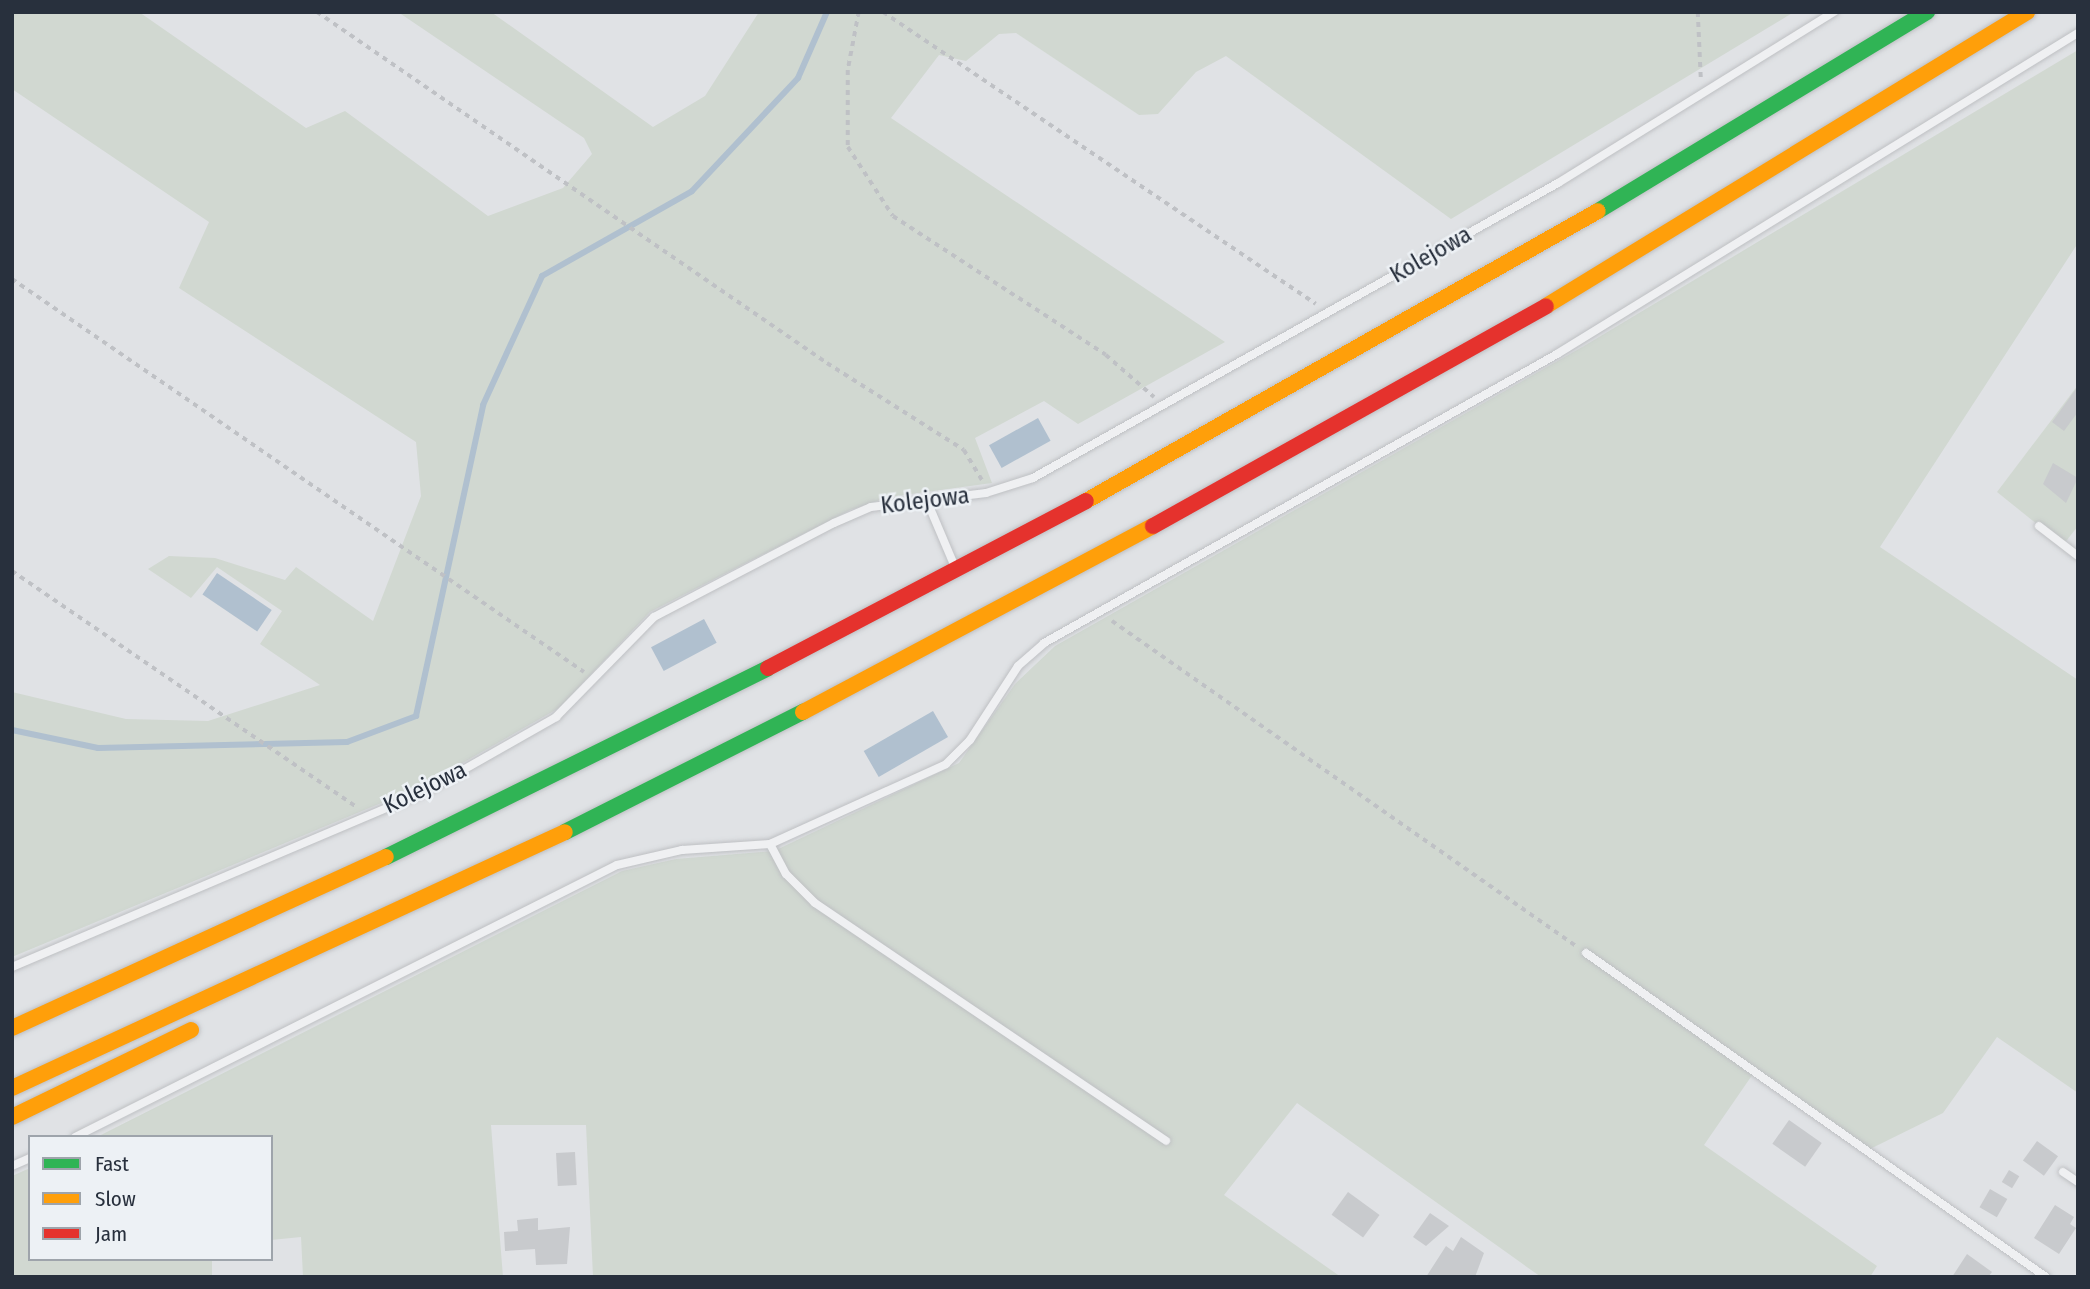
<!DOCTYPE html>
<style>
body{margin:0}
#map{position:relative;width:2090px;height:1289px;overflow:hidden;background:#e0e2e5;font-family:"Fira Sans Condensed",sans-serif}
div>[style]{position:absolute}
.green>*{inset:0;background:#d1d8d1}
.water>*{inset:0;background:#b0c0cf;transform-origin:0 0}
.stream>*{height:6px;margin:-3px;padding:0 3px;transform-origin:3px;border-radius:3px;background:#b0c0cf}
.building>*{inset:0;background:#c8cacd;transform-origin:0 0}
.path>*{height:3.5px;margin-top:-1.75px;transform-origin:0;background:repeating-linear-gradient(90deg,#bfc1c5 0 5px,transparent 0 10px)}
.roads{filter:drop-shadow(0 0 2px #bec0c3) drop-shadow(0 0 2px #bec0c3)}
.lane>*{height:8px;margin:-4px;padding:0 4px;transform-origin:4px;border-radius:4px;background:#eff0f2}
.fast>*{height:16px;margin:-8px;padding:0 8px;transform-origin:8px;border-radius:8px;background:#30b455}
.slow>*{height:16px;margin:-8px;padding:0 8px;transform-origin:8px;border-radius:8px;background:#ff9f0a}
.jam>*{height:16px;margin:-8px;padding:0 8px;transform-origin:8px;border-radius:8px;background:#e5322d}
span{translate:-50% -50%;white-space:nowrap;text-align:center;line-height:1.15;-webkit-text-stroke:5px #edf1f5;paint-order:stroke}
.street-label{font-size:24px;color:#28303d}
.frame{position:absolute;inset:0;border:14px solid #28303d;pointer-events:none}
.legend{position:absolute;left:28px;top:1135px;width:245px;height:126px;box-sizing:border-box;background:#edf1f5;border:2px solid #9ea4ab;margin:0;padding:9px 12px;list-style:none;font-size:21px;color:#28303d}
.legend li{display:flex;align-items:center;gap:14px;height:35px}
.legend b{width:35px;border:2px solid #9ea4ab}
</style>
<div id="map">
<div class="green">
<i style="clip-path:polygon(12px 12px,139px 12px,306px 128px,345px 111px,488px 216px,563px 188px,592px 154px,584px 138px,398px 12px,491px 12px,653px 127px,705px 96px,759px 12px,1794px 12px,1451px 219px,1226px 56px,1196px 72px,1158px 114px,1139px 115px,1016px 33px,999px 34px,966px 61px,939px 55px,891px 118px,1225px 342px,1078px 424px,1044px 401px,975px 438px,992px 483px,889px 497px,850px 510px,650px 612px,559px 708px,422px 786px,12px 957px,12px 692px,126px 719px,208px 721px,320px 685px,260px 644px,282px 611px,217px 567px,191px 598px,148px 569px,169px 556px,215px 558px,285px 580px,296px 567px,373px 621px,421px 496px,416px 442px,179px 288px,209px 222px,12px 89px)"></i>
<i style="clip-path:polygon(2078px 50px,2078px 243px,1880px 547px,2078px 680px,2078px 1093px,1997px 1037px,1943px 1113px,1868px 1150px,1755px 1071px,1704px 1145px,1877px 1266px,1870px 1277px,1541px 1277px,1297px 1103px,1224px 1195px,1341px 1277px,593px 1277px,586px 1125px,491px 1125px,503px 1277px,303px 1277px,301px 1237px,271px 1240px,271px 1137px,97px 1137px,622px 871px,676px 859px,774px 851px,959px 763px,1015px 684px,1055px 646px,1584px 346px)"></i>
<i style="clip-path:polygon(2078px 385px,2078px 526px,2063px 545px,1997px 492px)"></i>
<i style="clip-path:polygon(30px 1168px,30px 1259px,212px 1259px,212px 1277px,12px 1277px,12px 1176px)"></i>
</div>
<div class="water">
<i style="left:1038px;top:418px;width:26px;height:56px;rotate:61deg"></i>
<i style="left:217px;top:573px;width:66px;height:26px;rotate:34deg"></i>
<i style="left:704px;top:619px;width:27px;height:60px;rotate:62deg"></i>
<i style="left:933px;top:711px;width:30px;height:80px;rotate:60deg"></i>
</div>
<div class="stream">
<i style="left:12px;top:730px;width:88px;rotate:11.8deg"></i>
<i style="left:98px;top:748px;width:249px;rotate:-1.4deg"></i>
<i style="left:347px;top:742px;width:74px;rotate:-20.6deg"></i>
<i style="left:416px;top:716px;width:318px;rotate:-77.8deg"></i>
<i style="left:483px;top:405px;width:142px;rotate:-65.4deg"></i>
<i style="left:542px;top:276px;width:172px;rotate:-29.5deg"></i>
<i style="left:692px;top:191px;width:155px;rotate:-46.8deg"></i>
<i style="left:798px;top:78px;width:72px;rotate:-66.3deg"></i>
</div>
<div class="building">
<i style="clip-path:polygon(2076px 389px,2078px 412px,2064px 431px,2052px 422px)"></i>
<i style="clip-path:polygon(2053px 463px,2078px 478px,2066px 503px,2043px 484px)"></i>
<i style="left:1789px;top:1120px;width:40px;height:29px;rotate:35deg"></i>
<i style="left:2037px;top:1141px;width:26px;height:24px;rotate:36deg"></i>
<i style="left:575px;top:1152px;width:33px;height:19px;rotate:87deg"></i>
<i style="left:2009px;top:1170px;width:12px;height:14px;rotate:31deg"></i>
<i style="left:1990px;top:1189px;width:20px;height:21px;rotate:30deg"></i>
<i style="left:1348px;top:1192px;width:39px;height:28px;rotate:36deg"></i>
<i style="clip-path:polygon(2055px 1205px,2074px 1217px,2070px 1224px,2076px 1228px,2059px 1254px,2034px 1238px)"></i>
<i style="clip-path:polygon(1430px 1213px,1449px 1226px,1426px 1246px,1413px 1237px)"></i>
<i style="clip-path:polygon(538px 1218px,538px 1230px,570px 1227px,567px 1264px,536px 1265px,535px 1249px,505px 1251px,504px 1232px,518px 1231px,517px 1220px)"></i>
<i style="clip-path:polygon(1461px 1237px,1484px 1253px,1475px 1277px,1426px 1277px,1446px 1246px,1453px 1251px)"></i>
<i style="clip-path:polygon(1967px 1254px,1992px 1272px,1988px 1277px,1952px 1277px)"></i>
</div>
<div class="path">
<i style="left:317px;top:12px;width:619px;rotate:34.54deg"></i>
<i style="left:827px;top:363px;width:162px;rotate:32.4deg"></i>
<i style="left:964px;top:450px;width:35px;rotate:59deg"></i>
<i style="left:859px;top:12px;width:59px;rotate:100.7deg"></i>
<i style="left:848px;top:70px;width:77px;rotate:90deg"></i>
<i style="left:848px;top:147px;width:82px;rotate:56.9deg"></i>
<i style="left:893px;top:216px;width:254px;rotate:33.1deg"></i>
<i style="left:1106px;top:355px;width:64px;rotate:41.2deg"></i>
<i style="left:883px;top:12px;width:522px;rotate:33.99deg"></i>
<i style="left:1698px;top:12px;width:67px;rotate:87.4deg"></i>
<i style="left:12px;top:279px;width:694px;rotate:34.49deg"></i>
<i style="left:12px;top:571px;width:418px;rotate:34.4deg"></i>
<i style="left:1112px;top:621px;width:566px;rotate:35.01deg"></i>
</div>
<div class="roads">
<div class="lane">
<i style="left:927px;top:501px;width:72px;rotate:67deg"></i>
<i style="left:2039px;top:526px;width:49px;rotate:37.6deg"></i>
<i style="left:770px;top:844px;width:34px;rotate:62deg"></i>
<i style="left:786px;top:874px;width:41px;rotate:45deg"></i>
<i style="left:815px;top:903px;width:424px;rotate:34.1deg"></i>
<i style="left:1586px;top:953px;width:563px;rotate:35.16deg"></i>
<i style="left:12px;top:967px;width:450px;rotate:-23deg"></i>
<i style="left:426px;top:791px;width:150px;rotate:-29.6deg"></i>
<i style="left:556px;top:717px;width:140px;rotate:-45.6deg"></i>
<i style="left:654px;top:617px;width:203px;rotate:-27.6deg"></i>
<i style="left:834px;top:523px;width:40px;rotate:-23.4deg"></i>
<i style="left:871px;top:507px;width:116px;rotate:-6.9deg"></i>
<i style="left:986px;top:493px;width:49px;rotate:-17.7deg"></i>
<i style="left:1033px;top:478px;width:602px;rotate:-29.33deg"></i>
<i style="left:1558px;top:183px;width:325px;rotate:-31.8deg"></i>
<i style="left:75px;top:1137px;width:606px;rotate:-26.65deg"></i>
<i style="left:617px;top:865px;width:67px;rotate:-13deg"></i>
<i style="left:682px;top:850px;width:88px;rotate:-3.9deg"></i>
<i style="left:770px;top:844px;width:193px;rotate:-24.4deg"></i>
<i style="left:946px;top:764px;width:34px;rotate:-45deg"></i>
<i style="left:970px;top:740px;width:88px;rotate:-57deg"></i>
<i style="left:1018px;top:666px;width:35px;rotate:-41deg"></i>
<i style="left:1044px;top:643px;width:589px;rotate:-29.39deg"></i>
<i style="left:1557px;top:354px;width:612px;rotate:-31.64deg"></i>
<i style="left:12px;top:1166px;width:20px;rotate:-24deg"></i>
<i style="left:2063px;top:1172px;width:18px;rotate:34deg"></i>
</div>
<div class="fast">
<i style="left:1598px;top:211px;width:385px;rotate:-31.2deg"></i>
<i style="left:565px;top:832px;width:267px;rotate:-26.8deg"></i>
<i style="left:386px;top:857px;width:426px;rotate:-26.3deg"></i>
</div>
<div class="slow">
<i style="left:1546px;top:306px;width:564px;rotate:-31.43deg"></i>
<i style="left:1086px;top:501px;width:588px;rotate:-29.53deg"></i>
<i style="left:803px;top:712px;width:396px;rotate:-28deg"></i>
<i style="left:12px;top:1028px;width:411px;rotate:-24.6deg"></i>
<i style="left:12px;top:1088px;width:609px;rotate:-24.84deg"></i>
<i style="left:12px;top:1117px;width:199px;rotate:-25.9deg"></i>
</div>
<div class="jam">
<i style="left:1153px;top:526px;width:450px;rotate:-29.2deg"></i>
<i style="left:768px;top:668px;width:359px;rotate:-27.7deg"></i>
</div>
</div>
<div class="street-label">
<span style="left:1431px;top:255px;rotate:-30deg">Kolejowa</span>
<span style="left:925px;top:501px;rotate:-7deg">Kolejowa</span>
<span style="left:425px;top:788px;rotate:-26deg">Kolejowa</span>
</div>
<div class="frame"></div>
<ul class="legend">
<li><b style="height:9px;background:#30b455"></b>Fast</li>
<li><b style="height:9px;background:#ff9f0a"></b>Slow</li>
<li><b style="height:9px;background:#e5322d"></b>Jam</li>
</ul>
</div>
